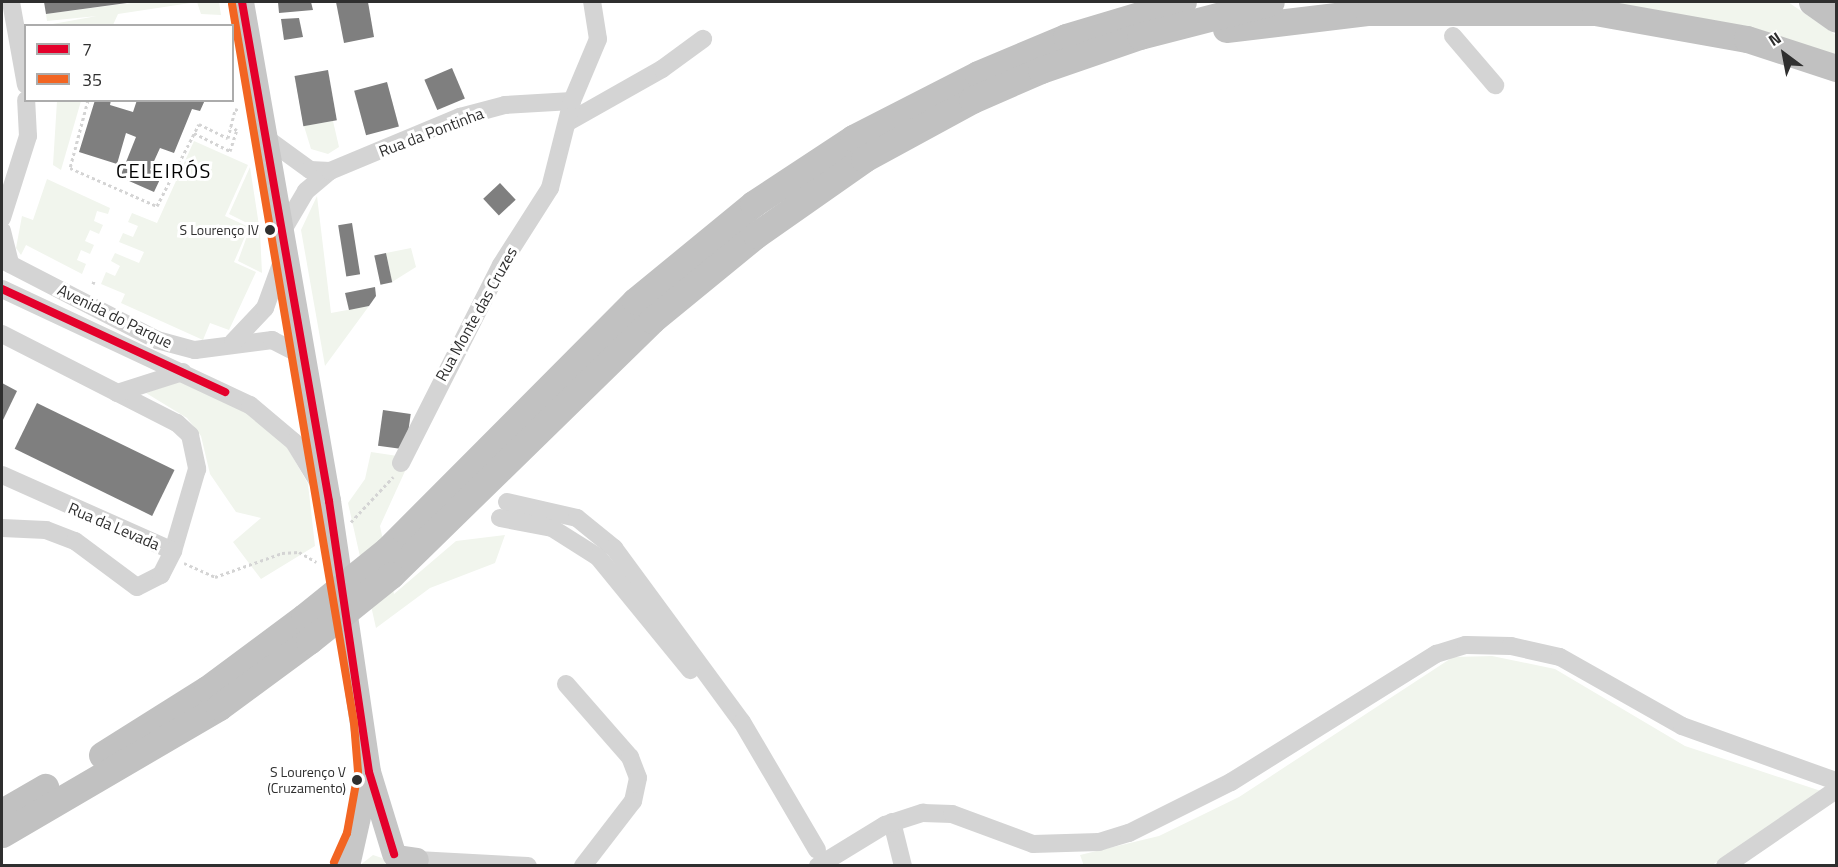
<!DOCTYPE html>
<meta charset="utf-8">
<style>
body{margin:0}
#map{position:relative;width:1838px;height:867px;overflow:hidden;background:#fff;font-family:"Titillium Web",sans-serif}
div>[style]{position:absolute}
.green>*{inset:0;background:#f1f5ed}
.building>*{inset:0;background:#7f7f7f;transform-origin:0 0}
.path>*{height:3px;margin-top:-1.5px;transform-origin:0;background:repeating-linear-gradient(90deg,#d4d4d4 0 3px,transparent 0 6px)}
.minor>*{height:18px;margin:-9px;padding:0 9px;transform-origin:9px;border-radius:9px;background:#d4d4d4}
.major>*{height:24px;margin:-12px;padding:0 12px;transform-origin:12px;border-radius:12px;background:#c7c7c7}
.highway>*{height:27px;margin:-13.5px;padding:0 13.5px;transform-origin:13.5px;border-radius:13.5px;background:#c1c1c1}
.highway-bridge>*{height:27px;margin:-13.5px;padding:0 13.5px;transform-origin:13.5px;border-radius:13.5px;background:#c1c1c1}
.bus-1>*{height:8px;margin:-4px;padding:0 4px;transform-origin:4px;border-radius:4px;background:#e4002b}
.bus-2>*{height:8px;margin:-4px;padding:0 4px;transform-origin:4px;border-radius:4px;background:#f26522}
.dots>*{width:16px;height:16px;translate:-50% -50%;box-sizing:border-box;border:3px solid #fff;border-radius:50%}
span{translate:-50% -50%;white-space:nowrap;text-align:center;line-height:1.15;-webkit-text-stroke:6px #fff;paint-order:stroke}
.bus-label{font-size:14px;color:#2f2f2f}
.right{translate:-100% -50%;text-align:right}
.street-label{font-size:16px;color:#2f2f2f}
.quarter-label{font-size:20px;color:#000;letter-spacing:1.5px}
.frame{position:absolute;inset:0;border:3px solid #2f2f2f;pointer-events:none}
.legend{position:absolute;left:24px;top:24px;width:210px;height:78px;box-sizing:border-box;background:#fff;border:2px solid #acacac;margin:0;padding:8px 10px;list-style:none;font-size:18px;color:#2f2f2f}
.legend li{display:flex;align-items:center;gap:12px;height:30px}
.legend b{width:30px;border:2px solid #acacac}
.north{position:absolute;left:1754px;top:24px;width:60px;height:60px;-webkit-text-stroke:4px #fff;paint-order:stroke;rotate:328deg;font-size:16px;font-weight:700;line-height:24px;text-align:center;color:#2f2f2f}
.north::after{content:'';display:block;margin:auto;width:21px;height:27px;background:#2f2f2f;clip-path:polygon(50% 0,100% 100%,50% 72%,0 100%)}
</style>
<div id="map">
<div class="green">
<i style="clip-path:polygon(138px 2px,219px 2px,221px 15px,201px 14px,197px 2px,118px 14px,113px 25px,47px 25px,97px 16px,47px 21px,46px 14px)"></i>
<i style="clip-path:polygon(1550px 2px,1788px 2px,1836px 35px,1836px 55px)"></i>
<i style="clip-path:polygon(57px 101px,81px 101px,61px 170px,53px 165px)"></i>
<i style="clip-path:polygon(333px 121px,339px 147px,328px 154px,311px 149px,304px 126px)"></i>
<i style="clip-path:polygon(194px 141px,248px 165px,225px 216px,249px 227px,234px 262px,256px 272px,229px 330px,210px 323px,203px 340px,121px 303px,125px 294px,101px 284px,106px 272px,115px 276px,120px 266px,111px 261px,115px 253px,139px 263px,144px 252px,119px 242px,123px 233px,133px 237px,138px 226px,128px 222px,132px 213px,157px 223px)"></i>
<i style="clip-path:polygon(250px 167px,260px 232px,262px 273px,238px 261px,251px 225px,229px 214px)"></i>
<i style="clip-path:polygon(47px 179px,110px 208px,108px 214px,97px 211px,94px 221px,103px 225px,99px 234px,90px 230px,85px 241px,94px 245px,90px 254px,81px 250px,77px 260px,86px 264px,82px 274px,26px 245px,21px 255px,16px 248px,22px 216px,33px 220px)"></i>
<i style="clip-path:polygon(317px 196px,331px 313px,369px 306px,325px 366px,301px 230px)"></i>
<i style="clip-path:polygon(411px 248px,416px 267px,392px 282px,386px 253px)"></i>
<i style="clip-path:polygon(181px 381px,244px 408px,283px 440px,308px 484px,315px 546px,261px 579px,233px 542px,261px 518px,236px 512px,210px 474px,201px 436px,187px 418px,146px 393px)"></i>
<i style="clip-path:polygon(371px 452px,411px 458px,380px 526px,394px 594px,456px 541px,505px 535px,495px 563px,430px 588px,376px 628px,348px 503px,365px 479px)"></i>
<i style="clip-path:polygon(1492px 656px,1555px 669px,1685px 746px,1827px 793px,1712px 865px,1084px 866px,1080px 855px,1159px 836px,1239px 797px,1453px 657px)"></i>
<i style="clip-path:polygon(373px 855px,382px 858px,389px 866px,359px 866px)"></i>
</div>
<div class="building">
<i style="clip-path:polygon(44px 2px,127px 2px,127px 3px,46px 14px)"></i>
<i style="clip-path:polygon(278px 2px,311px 2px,313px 10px,279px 13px)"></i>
<i style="clip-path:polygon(336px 2px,368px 2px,374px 37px,344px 43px)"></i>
<i style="clip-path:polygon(299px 18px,303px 37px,284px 40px,281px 19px)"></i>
<i style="left:452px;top:68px;width:33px;height:30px;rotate:67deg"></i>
<i style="left:328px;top:70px;width:51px;height:34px;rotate:80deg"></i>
<i style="left:387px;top:82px;width:46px;height:34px;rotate:75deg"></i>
<i style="clip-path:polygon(95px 100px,111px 100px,110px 105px,133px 112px,137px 100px,205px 100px,200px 111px,192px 109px,174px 153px,160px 148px,150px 170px,162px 175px,154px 192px,120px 177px,136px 137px,126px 133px,117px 164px,79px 152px)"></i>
<i style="left:500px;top:183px;width:23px;height:23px;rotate:47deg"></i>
<i style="left:352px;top:223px;width:52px;height:14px;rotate:81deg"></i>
<i style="left:386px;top:253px;width:30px;height:12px;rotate:78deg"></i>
<i style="clip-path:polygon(375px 287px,376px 296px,369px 306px,349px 310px,345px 293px)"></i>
<i style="clip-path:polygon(2px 383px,17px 391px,2px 422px)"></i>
<i style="left:37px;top:403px;width:153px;height:51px;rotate:26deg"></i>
<i style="left:383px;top:410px;width:28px;height:36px;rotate:8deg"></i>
</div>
<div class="path">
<i style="left:88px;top:100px;width:70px;rotate:104.8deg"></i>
<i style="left:70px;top:168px;width:95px;rotate:23.6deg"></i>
<i style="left:157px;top:206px;width:92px;rotate:-62.9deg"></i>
<i style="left:199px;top:124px;width:32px;rotate:26deg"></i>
<i style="left:228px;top:138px;width:30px;rotate:-76deg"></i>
<i style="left:235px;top:109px;width:5px;rotate:22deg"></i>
<i style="left:194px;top:133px;width:40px;rotate:26.6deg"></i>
<i style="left:230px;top:151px;width:22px;rotate:-72deg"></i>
<i style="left:237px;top:130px;width:7px;rotate:-153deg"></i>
<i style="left:93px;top:284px;width:3px;rotate:-72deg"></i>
<i style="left:351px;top:522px;width:62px;rotate:-47deg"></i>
<i style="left:184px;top:563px;width:34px;rotate:24deg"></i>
<i style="left:215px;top:577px;width:71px;rotate:-19.7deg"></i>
<i style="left:282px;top:553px;width:17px;rotate:-3deg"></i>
<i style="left:299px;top:552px;width:20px;rotate:30deg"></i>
</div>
<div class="minor">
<i style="left:11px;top:2px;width:84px;rotate:79.8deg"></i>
<i style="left:1453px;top:36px;width:65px;rotate:49.4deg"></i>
<i style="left:570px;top:121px;width:106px;rotate:-29.5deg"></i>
<i style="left:662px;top:69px;width:51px;rotate:-36.2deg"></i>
<i style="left:266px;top:138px;width:54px;rotate:36deg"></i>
<i style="left:310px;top:170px;width:20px;rotate:3deg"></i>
<i style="left:2px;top:218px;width:86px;rotate:-72.4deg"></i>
<i style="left:28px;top:136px;width:36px;rotate:-93deg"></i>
<i style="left:283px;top:230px;width:45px;rotate:-59.5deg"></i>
<i style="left:306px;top:191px;width:31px;rotate:-40deg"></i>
<i style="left:330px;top:171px;width:141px;rotate:-22.6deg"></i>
<i style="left:460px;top:117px;width:47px;rotate:-14.9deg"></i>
<i style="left:505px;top:105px;width:67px;rotate:-3.4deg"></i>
<i style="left:2px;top:231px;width:34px;rotate:76deg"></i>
<i style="left:2px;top:260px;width:174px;rotate:27.3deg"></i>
<i style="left:157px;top:340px;width:39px;rotate:15deg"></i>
<i style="left:195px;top:350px;width:78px;rotate:-7.4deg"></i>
<i style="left:272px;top:340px;width:35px;rotate:27deg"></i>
<i style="left:2px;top:289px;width:274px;rotate:25.1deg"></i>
<i style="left:250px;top:405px;width:57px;rotate:40.1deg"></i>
<i style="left:294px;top:442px;width:56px;rotate:58.9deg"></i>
<i style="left:2px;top:334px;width:196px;rotate:27deg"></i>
<i style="left:177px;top:423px;width:18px;rotate:43deg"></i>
<i style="left:190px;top:435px;width:35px;rotate:78deg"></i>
<i style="left:197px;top:469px;width:85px;rotate:106.3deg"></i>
<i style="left:173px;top:551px;width:187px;rotate:-156deg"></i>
<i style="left:233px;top:342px;width:47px;rotate:-46.7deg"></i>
<i style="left:265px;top:308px;width:55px;rotate:-69.9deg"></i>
<i style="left:117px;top:393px;width:69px;rotate:-17.7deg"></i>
<i style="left:401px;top:463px;width:222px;rotate:-63.2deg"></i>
<i style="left:501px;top:265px;width:91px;rotate:-57.5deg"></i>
<i style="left:550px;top:188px;width:90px;rotate:-75.8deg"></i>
<i style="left:572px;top:101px;width:67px;rotate:-67.2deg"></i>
<i style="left:598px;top:39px;width:37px;rotate:-99deg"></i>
<i style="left:507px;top:502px;width:72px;rotate:12.9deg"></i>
<i style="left:577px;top:518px;width:48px;rotate:39deg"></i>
<i style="left:614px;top:548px;width:216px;rotate:53.7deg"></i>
<i style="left:742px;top:722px;width:148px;rotate:59.6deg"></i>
<i style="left:500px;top:518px;width:53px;rotate:10.9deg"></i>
<i style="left:552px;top:528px;width:54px;rotate:32.2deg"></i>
<i style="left:598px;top:557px;width:146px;rotate:50.8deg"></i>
<i style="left:2px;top:528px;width:44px;rotate:2.6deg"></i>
<i style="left:46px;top:530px;width:31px;rotate:21deg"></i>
<i style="left:75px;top:541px;width:77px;rotate:36.6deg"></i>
<i style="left:137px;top:587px;width:27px;rotate:-27deg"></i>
<i style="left:161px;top:575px;width:27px;rotate:-63deg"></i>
<i style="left:566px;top:684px;width:97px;rotate:48.8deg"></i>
<i style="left:630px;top:757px;width:22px;rotate:69deg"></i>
<i style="left:638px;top:778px;width:24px;rotate:102deg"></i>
<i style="left:633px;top:801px;width:82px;rotate:127.6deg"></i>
<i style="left:892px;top:822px;width:45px;rotate:76deg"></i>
<i style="left:417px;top:860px;width:111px;rotate:3.1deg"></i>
<i style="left:818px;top:866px;width:79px;rotate:-31.5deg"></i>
<i style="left:885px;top:825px;width:40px;rotate:-18deg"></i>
<i style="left:923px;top:813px;width:29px;rotate:2deg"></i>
<i style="left:952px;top:814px;width:86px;rotate:20.3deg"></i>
<i style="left:1033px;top:844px;width:66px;rotate:-1.7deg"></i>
<i style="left:1099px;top:842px;width:31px;rotate:-17deg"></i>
<i style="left:1129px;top:833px;width:114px;rotate:-26.6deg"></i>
<i style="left:1231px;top:782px;width:242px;rotate:-32deg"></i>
<i style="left:1436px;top:654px;width:31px;rotate:-17deg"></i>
<i style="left:1466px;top:645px;width:45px;rotate:1.3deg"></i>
<i style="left:1511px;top:646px;width:50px;rotate:12.7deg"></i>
<i style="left:1560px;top:657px;width:140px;rotate:29.5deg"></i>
<i style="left:1682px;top:726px;width:164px;rotate:19.7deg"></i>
<i style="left:1725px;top:866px;width:135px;rotate:-34.4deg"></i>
</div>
<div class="major">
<i style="left:242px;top:2px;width:507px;rotate:80.11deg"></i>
<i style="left:329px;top:501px;width:274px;rotate:81.6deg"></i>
<i style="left:369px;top:772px;width:86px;rotate:73deg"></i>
<i style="left:396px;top:857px;width:21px;rotate:8deg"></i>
<i style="left:348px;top:866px;width:91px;rotate:-77.3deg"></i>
</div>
<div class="highway">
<i style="left:1812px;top:2px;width:29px;rotate:35deg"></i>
<i style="left:1226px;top:29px;width:144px;rotate:-6.8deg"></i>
<i style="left:1369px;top:12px;width:226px"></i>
<i style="left:1595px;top:12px;width:154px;rotate:10.1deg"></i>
<i style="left:1747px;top:39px;width:94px;rotate:18deg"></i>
<i style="left:387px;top:550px;width:351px;rotate:-45.1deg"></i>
<i style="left:635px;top:301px;width:153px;rotate:-39.4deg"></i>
<i style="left:753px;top:204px;width:120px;rotate:-33.4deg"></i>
<i style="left:853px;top:138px;width:140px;rotate:-27.1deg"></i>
<i style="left:978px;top:74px;width:95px;rotate:-22.8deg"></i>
<i style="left:1066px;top:37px;width:122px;rotate:-16.7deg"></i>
<i style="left:391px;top:575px;width:365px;rotate:-44.3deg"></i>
<i style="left:652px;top:320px;width:134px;rotate:-39.3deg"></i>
<i style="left:756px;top:235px;width:132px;rotate:-35.1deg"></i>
<i style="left:864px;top:159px;width:123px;rotate:-28.6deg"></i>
<i style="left:972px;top:100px;width:75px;rotate:-23.5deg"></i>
<i style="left:1041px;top:70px;width:105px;rotate:-19deg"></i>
<i style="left:1140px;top:36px;width:135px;rotate:-14.5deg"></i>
<i style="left:102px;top:755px;width:124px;rotate:-32.2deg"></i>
<i style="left:207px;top:689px;width:121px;rotate:-36.6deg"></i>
<i style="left:2px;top:812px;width:50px;rotate:-30.2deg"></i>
<i style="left:2px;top:834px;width:251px;rotate:-30.3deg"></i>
<i style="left:219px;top:707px;width:112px;rotate:-36.3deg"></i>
</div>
<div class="highway-bridge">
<i style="left:304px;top:617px;width:107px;rotate:-38.9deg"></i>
<i style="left:309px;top:641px;width:105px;rotate:-38.8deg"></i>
</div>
<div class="bus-1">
<i style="left:242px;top:2px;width:507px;rotate:80.11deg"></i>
<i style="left:329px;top:501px;width:274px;rotate:81.6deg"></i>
<i style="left:369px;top:772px;width:86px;rotate:73deg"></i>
<i style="left:2px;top:289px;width:246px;rotate:24.8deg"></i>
</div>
<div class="bus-2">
<i style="left:232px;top:4px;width:729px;rotate:80.37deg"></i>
<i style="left:354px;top:723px;width:49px;rotate:85.3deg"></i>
<i style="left:358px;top:772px;width:62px;rotate:100.2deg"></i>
<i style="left:347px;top:833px;width:32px;rotate:114deg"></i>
</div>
<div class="dots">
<i style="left:270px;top:230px;background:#2f2f2f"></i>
<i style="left:357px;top:780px;background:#2f2f2f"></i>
</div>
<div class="bus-label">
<span class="right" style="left:259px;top:230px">S Lourenço IV</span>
<span class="right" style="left:346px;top:780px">S Lourenço V<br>(Cruzamento)</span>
</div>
<div class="street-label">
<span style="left:431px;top:132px;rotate:-21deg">Rua da Pontinha</span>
<span style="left:476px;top:314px;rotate:-61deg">Rua Monte das Cruzes</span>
<span style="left:115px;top:316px;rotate:26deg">Avenida do Parque</span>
<span style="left:114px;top:526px;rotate:23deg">Rua da Levada</span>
</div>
<div class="quarter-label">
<span style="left:164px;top:170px">CELEIRÓS</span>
</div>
<div class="frame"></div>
<ul class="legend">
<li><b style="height:8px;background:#e4002b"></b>7</li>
<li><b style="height:8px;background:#f26522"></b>35</li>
</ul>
<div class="north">N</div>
</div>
